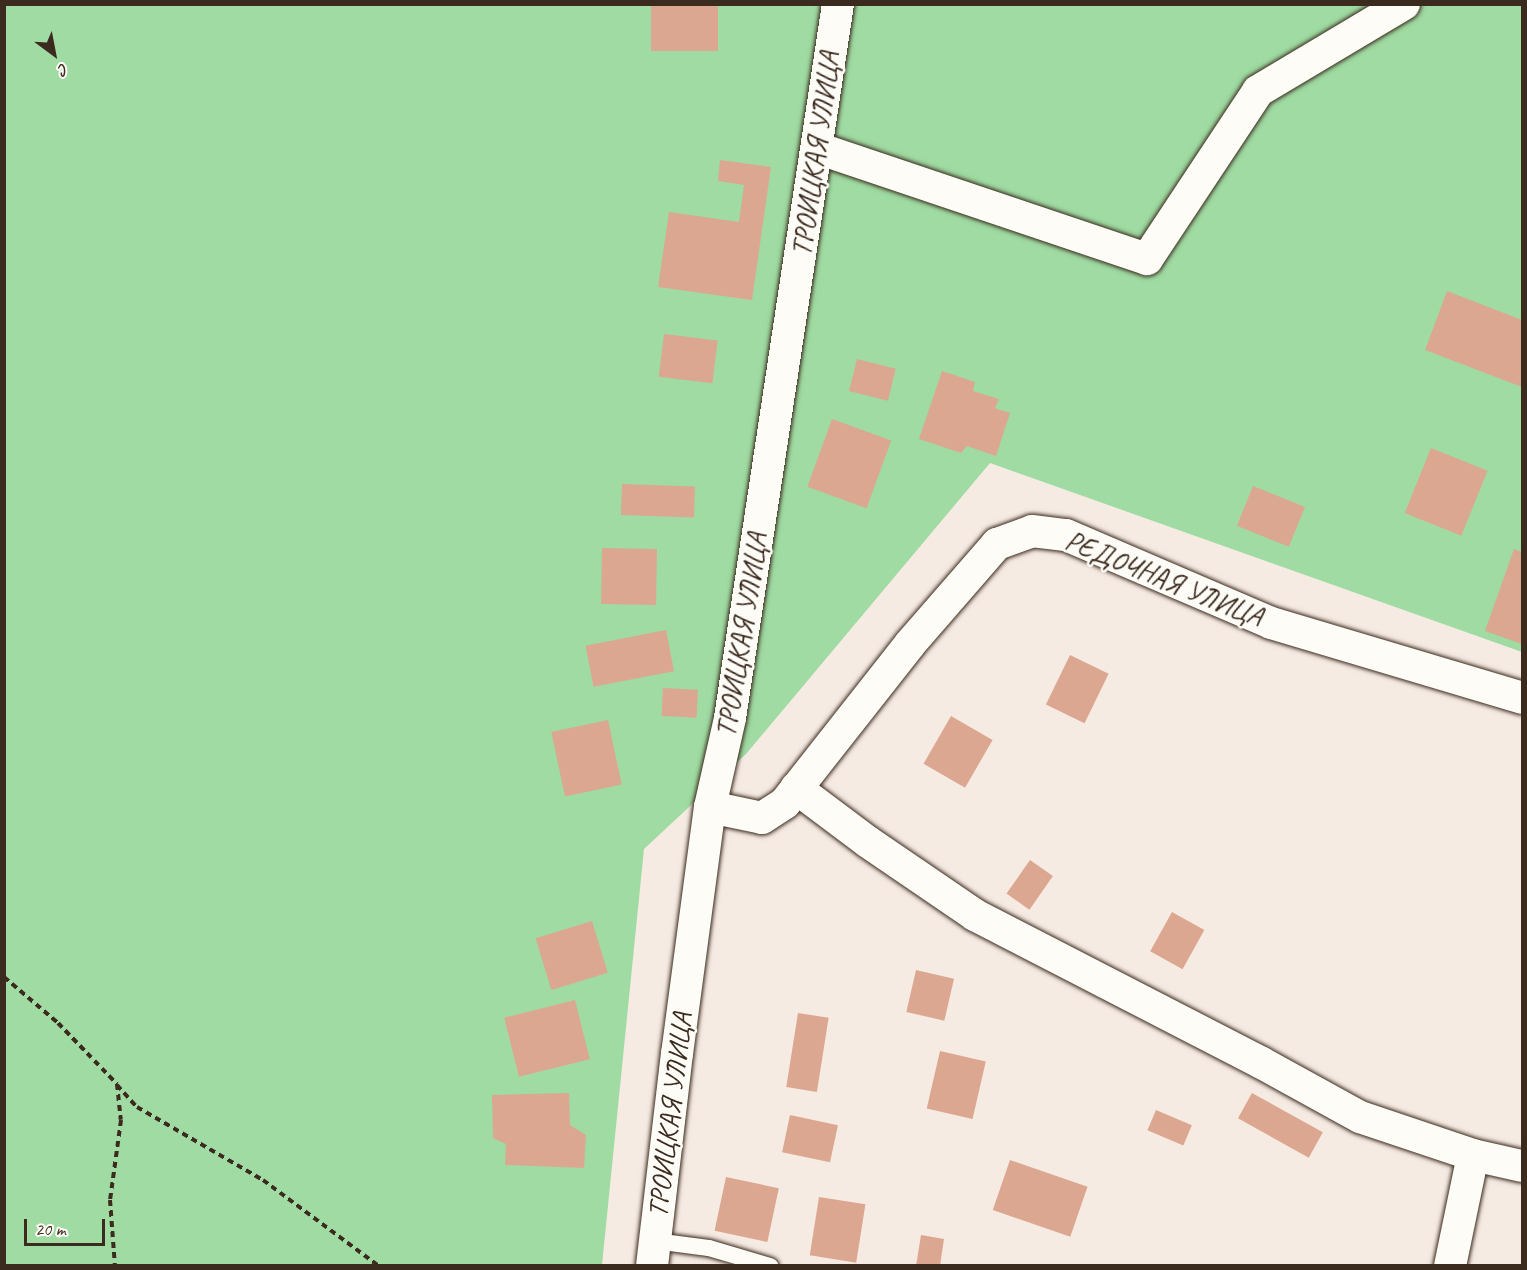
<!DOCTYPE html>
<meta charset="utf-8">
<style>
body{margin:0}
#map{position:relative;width:1527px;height:1270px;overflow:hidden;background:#f6ebe3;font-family:Caveat,sans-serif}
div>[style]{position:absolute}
.green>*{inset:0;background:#9fdba2}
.building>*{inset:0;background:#dca791;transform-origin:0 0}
.path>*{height:4px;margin-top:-2px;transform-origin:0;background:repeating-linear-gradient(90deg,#3b2a1e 0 6px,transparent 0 10.5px)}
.roads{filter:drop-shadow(0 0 2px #3b2a1e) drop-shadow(0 0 2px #3b2a1e)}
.lane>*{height:16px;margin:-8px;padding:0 8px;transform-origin:8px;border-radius:8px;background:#fdfcf7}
.street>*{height:32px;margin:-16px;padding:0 16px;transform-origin:16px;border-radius:16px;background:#fdfcf7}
span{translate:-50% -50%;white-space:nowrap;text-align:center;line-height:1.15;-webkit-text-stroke:5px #fdfcf7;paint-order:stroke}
.street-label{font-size:28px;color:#3b2a1e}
.frame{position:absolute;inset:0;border:6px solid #3b2a1e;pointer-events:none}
.north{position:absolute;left:24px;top:24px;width:60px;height:60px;-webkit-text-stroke:4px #fdfcf7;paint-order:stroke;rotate:148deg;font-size:16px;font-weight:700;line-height:24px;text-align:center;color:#3b2a1e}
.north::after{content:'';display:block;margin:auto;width:21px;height:27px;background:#3b2a1e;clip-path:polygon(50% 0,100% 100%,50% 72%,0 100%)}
.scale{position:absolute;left:24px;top:1219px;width:81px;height:27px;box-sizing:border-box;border:3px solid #3b2a1e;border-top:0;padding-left:8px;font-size:18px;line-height:21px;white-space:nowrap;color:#3b2a1e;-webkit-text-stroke:4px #fdfcf7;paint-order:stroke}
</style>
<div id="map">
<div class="green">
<i style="clip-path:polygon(5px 5px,1522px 5px,1522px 652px,990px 463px,746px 754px,644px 849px,602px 1265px,5px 1266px)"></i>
</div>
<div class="building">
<i style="left:651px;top:4px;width:67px;height:47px"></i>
<i style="clip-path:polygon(720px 160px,771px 167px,752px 300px,658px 287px,669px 212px,739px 222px,744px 185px,718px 181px)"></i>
<i style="clip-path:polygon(1447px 291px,1522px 320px,1522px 387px,1425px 350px)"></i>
<i style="left:664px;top:334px;width:54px;height:43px;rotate:7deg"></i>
<i style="left:857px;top:359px;width:40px;height:33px;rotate:14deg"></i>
<i style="clip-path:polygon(942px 371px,975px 382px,973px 391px,999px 399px,995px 408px,1010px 413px,996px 456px,967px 446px,961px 453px,919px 439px)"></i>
<i style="left:832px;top:419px;width:63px;height:72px;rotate:20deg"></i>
<i style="left:1431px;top:448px;width:61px;height:70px;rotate:22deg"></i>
<i style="left:622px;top:484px;width:73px;height:31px;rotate:2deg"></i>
<i style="left:1253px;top:486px;width:56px;height:43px;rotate:22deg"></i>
<i style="left:602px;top:548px;width:55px;height:56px;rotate:1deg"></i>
<i style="clip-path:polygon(1514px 549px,1522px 552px,1522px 644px,1485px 631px)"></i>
<i style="left:666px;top:630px;width:42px;height:82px;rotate:79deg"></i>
<i style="left:1070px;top:655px;width:43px;height:55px;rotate:26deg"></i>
<i style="left:663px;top:688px;width:35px;height:28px;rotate:3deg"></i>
<i style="left:951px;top:716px;width:48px;height:55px;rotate:30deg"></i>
<i style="left:608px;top:720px;width:66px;height:58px;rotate:78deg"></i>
<i style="left:1030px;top:860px;width:28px;height:41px;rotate:35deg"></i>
<i style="left:1172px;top:912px;width:37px;height:45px;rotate:29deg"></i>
<i style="left:592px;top:921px;width:54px;height:59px;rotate:73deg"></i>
<i style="left:916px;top:970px;width:39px;height:43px;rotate:13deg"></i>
<i style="left:575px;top:1000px;width:61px;height:73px;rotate:76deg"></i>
<i style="left:798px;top:1013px;width:31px;height:75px;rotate:9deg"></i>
<i style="left:940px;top:1051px;width:47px;height:59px;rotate:13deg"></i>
<i style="clip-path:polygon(569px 1093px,570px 1125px,586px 1135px,584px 1168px,505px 1165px,506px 1144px,493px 1138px,492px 1095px)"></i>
<i style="left:1252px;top:1093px;width:81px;height:29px;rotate:29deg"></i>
<i style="left:1156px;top:1110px;width:39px;height:22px;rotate:23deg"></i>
<i style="left:790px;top:1115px;width:49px;height:38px;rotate:12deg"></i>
<i style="left:1010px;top:1160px;width:82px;height:53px;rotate:19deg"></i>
<i style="left:726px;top:1177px;width:54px;height:55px;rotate:12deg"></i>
<i style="left:819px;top:1197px;width:47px;height:59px;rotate:9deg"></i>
<i style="clip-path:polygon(921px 1235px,944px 1239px,940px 1266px,916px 1266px)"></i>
</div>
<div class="path">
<i style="left:4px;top:977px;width:71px;rotate:40.4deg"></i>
<i style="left:58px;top:1023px;width:85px;rotate:46deg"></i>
<i style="left:117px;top:1084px;width:36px;rotate:84deg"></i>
<i style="left:121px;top:1120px;width:81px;rotate:97.8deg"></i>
<i style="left:110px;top:1200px;width:66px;rotate:85.7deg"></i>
<i style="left:117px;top:1085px;width:30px;rotate:48deg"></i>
<i style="left:137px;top:1107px;width:146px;rotate:30.1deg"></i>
<i style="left:263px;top:1180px;width:144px;rotate:36.6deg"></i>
</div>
<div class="roads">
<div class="lane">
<i style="left:655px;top:1241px;width:54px;rotate:7.4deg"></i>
<i style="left:709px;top:1248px;width:64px;rotate:16.4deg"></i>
</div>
<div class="street">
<i style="left:817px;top:148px;width:348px;rotate:18.6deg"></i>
<i style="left:1147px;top:259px;width:201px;rotate:-56.5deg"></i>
<i style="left:1258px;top:91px;width:170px;rotate:-30.8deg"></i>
<i style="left:796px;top:788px;width:90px;rotate:36.9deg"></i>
<i style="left:868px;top:842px;width:130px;rotate:34.3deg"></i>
<i style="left:975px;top:915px;width:321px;rotate:27.3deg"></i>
<i style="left:1260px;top:1062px;width:114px;rotate:28.8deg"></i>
<i style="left:1360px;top:1117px;width:119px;rotate:18.6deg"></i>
<i style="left:1473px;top:1155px;width:50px;rotate:12.7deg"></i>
<i style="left:710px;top:807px;width:53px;rotate:11.9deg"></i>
<i style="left:762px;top:818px;width:27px;rotate:-33deg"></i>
<i style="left:785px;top:803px;width:202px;rotate:-51.8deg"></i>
<i style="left:910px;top:644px;width:133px;rotate:-49deg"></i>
<i style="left:997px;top:544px;width:37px;rotate:-20deg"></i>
<i style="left:1032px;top:531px;width:34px;rotate:7deg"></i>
<i style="left:1066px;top:535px;width:223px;rotate:23.2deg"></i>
<i style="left:1271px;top:623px;width:262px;rotate:16.6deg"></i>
<i style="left:652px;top:1266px;width:213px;rotate:-83.3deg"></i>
<i style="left:677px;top:1054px;width:249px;rotate:-82.4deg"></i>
<i style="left:710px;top:807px;width:91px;rotate:-77.3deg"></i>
<i style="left:730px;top:718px;width:722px;rotate:-81.4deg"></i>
<i style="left:1450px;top:1266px;width:113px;rotate:-78.3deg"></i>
</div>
</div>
<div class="street-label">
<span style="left:816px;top:154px;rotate:-82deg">ТРОИЦКАЯ УЛИЦА</span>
<span style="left:1164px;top:579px;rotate:22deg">РЕДОЧНАЯ УЛИЦА</span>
<span style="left:742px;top:635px;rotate:-81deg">ТРОИЦКАЯ УЛИЦА</span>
<span style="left:670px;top:1115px;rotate:-83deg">ТРОИЦКАЯ УЛИЦА</span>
</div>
<div class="frame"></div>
<div class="north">С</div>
<div class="scale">20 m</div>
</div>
